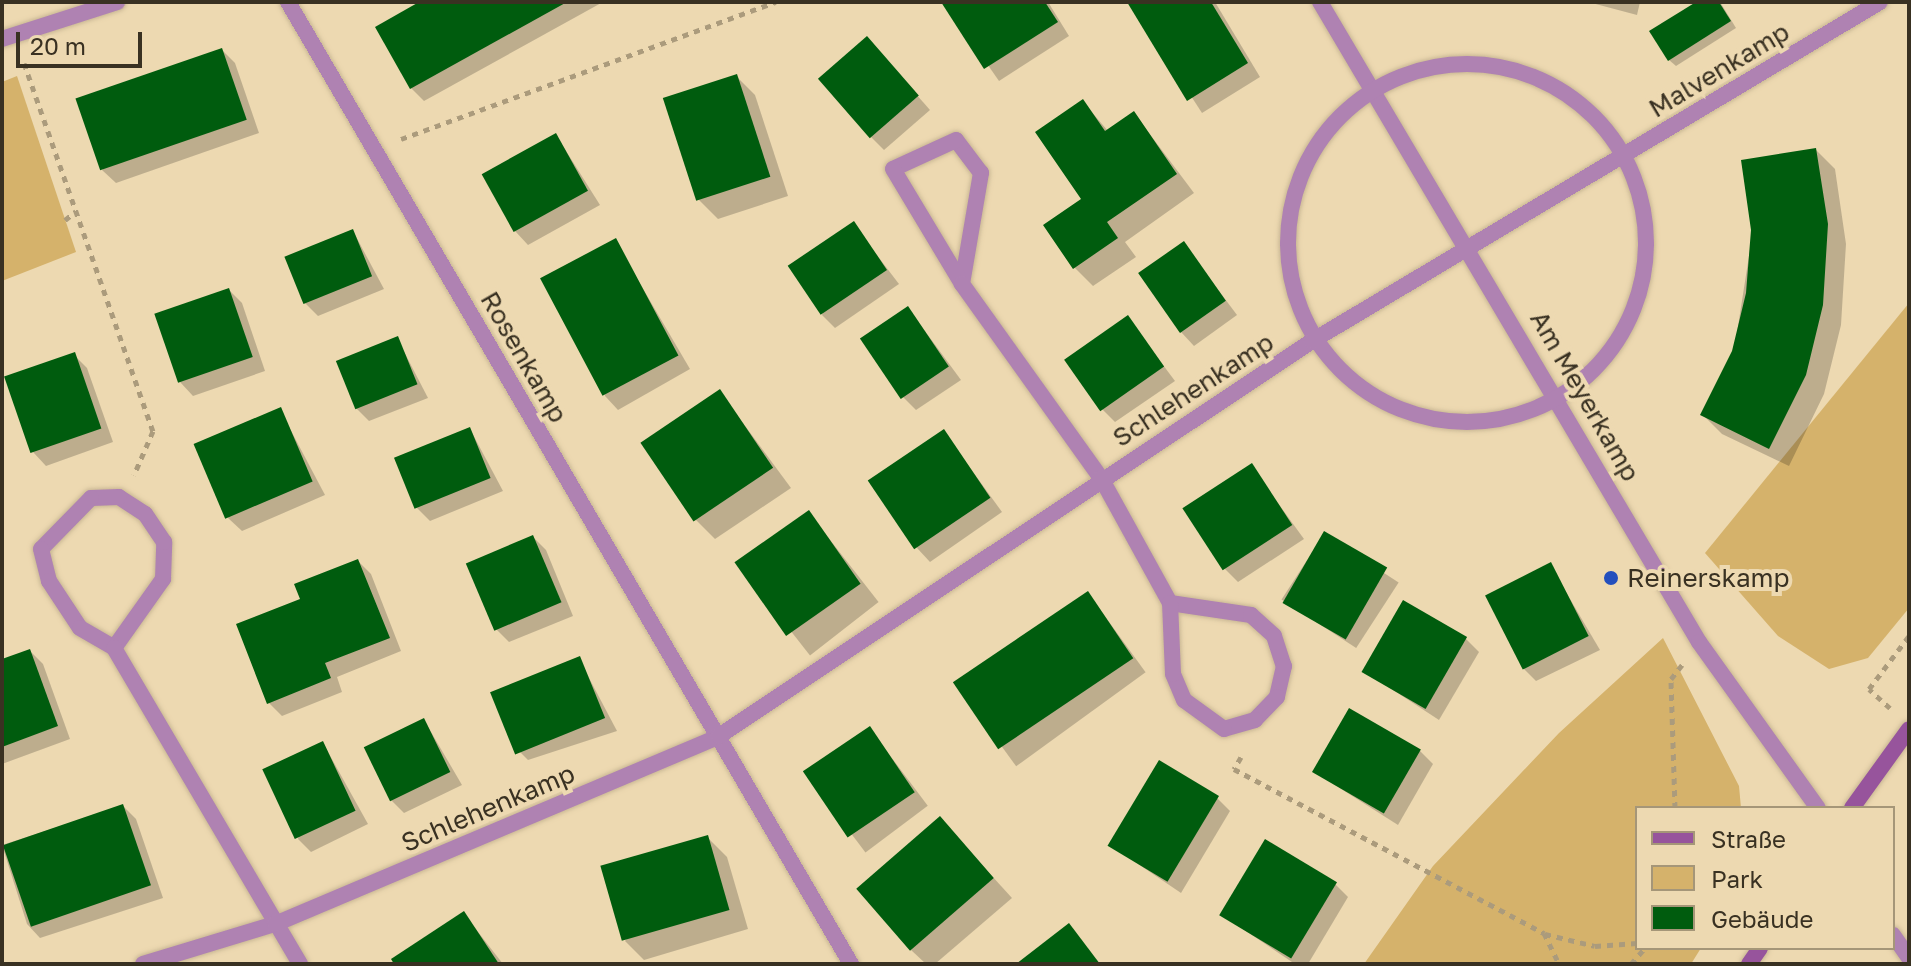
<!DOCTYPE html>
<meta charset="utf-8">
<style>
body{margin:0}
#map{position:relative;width:1911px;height:966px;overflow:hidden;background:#edd9b1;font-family:"Golos Text",sans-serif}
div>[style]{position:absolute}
.green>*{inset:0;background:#d5b26b}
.shadow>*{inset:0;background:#0003;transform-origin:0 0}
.building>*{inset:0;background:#005c0e;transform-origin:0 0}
.path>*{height:5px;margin-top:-2.5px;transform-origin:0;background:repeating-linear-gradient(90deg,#ab9b7c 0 6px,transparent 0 12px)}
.roads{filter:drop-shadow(0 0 2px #c9b794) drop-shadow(0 0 2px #c9b794)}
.street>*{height:16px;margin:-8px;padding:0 8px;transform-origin:8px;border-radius:8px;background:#af82b2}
.street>.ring{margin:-8px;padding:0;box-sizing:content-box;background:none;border:16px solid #af82b2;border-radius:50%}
.secondary>*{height:16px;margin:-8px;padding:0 8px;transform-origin:8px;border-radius:8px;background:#97549c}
.dots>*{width:22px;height:22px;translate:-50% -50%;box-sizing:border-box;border:4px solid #edd9b1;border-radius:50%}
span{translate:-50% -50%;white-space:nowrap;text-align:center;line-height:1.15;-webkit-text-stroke:8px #edd9b1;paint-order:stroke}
.street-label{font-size:26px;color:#393122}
.poi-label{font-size:26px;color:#393122}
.left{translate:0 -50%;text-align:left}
.frame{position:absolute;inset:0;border:4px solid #393122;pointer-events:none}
.legend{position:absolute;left:1635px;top:806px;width:260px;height:144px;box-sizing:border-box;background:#edd9b1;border:2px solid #a59678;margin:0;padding:10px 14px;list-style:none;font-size:24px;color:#393122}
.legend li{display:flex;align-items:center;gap:16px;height:40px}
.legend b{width:40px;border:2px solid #a59678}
.scale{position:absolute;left:16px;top:32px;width:126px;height:36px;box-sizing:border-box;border:4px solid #393122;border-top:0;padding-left:10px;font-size:24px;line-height:28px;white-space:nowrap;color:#393122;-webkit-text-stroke:6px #edd9b1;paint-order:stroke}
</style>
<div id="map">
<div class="green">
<i style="clip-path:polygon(17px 76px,76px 252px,2px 281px,2px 82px)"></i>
<i style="clip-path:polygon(1909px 303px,1909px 608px,1868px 658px,1829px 669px,1778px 636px,1705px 553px)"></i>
<i style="clip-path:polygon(1663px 638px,1739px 786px,1741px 808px,1637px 808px,1637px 948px,1701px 948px,1691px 964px,1364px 964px,1433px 866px,1559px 733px)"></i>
</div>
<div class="shadow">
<i style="clip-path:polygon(423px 2px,603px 2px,424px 101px,411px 88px)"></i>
<i style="clip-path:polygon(944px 2px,1048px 2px,1069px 36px,999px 81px)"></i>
<i style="clip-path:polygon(1130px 2px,1215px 2px,1260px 77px,1202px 113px)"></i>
<i style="clip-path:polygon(1588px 2px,1640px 2px,1637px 15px)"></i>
<i style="clip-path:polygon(1700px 2px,1720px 2px,1736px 28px,1676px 66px,1669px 60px)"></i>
<i style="clip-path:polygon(222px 50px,235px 63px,259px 133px,116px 183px,102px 170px)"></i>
<i style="clip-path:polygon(879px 52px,930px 110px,884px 150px,871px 137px)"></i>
<i style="clip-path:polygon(736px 76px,755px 95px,788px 196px,718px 219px,699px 200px)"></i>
<i style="clip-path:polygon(1083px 102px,1108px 131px,1134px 113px,1194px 193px,1125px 242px,1136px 257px,1093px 286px,1074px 267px,1084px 200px)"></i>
<i style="clip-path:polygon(556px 135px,600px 205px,528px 245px,515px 231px)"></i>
<i style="clip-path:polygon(1816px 150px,1835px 169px,1846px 244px,1841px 325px,1824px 394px,1789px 466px,1722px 434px,1703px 415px,1734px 352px,1753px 230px)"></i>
<i style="clip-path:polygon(853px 224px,899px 284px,835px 328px,822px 315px)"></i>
<i style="clip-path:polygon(353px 231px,384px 289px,318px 316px,305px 303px)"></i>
<i style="clip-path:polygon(615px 241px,690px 369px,618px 410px,605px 396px)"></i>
<i style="clip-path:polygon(1183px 243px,1237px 315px,1194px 346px,1181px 332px)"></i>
<i style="clip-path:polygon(229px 290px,242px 303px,265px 371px,193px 396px,180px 382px)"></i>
<i style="clip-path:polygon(908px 308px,961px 380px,916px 410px,903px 397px)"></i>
<i style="clip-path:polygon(1127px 317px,1175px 381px,1115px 422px,1102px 409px)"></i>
<i style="clip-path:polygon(397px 338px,428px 398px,369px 421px,356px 408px)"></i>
<i style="clip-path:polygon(74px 355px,87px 368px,113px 442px,46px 466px,33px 452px)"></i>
<i style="clip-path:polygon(720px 392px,791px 488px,715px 539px,696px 520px)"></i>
<i style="clip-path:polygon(280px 410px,325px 495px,242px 531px,228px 518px)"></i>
<i style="clip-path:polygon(470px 429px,503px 491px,430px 521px,417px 508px)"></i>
<i style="clip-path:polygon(944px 432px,1002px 512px,930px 562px,917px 548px)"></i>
<i style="clip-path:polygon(1251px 466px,1304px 539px,1238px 582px,1225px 569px)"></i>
<i style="left:809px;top:513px;width:113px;height:87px;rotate:52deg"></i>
<i style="left:1324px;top:534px;width:89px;height:78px;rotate:33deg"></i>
<i style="clip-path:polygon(533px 537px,546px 550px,573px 616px,509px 642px,496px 629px)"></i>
<i style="clip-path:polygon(358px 561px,371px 574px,401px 651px,337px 677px,342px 692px,282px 716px,269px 703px,302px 600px)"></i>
<i style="clip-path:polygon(1550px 565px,1600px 650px,1536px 681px,1523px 668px)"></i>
<i style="left:1088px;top:593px;width:98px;height:160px;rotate:54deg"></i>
<i style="clip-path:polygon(1466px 639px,1479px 652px,1439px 720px,1364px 671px)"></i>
<i style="clip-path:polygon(30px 651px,43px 664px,70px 739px,2px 764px,2px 661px)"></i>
<i style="clip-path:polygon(579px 659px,617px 731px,528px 760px,515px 747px)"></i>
<i style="clip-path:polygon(424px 720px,462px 785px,404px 813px,391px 800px)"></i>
<i style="left:870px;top:729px;width:96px;height:78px;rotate:53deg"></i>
<i style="clip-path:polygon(323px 743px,368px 824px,311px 852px,298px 839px)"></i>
<i style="clip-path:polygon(1420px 751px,1433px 764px,1398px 825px,1316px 773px)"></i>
<i style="clip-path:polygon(1217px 798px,1230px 811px,1181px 893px,1110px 845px)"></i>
<i style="clip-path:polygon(123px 806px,136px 819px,163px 898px,40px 938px,27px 924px,2px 845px)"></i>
<i style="clip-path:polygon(940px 819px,1012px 898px,935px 964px,926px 964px,911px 950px)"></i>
<i style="clip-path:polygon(708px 838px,727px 857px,748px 929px,644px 960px,625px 941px)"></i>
<i style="clip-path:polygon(1335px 884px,1348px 897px,1308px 964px,1295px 964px,1222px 915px)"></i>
<i style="clip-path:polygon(464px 914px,503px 964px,397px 964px)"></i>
</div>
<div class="building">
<i style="clip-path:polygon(419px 2px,567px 2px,410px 89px,375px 27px)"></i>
<i style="clip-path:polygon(941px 2px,1045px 2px,1058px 22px,984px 69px)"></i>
<i style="clip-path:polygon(1127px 2px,1211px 2px,1248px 63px,1187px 101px)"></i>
<i style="clip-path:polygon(1696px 2px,1719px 2px,1731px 21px,1668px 61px,1649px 31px)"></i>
<i style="left:867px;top:36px;width:79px;height:65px;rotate:49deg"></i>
<i style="left:222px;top:48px;width:76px;height:155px;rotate:71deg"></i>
<i style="left:737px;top:74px;width:108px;height:78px;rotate:72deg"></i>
<i style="clip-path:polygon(1083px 99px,1105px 131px,1134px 111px,1177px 174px,1107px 222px,1118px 238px,1073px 269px,1043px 225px,1081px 199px,1035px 132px)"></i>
<i style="left:556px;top:133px;width:66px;height:85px;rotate:61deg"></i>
<i style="clip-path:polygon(1816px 148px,1828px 224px,1823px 305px,1806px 375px,1769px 449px,1700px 415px,1732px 351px,1746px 293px,1751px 230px,1741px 160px)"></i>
<i style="left:854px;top:221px;width:59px;height:80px;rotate:56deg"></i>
<i style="left:353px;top:229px;width:51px;height:74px;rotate:68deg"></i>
<i style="left:616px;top:238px;width:133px;height:86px;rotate:62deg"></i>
<i style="left:1184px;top:241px;width:73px;height:56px;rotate:55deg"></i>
<i style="left:229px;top:288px;width:73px;height:79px;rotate:71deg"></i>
<i style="left:908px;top:306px;width:73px;height:58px;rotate:56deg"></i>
<i style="left:1128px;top:315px;width:63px;height:78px;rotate:55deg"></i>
<i style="left:398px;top:336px;width:52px;height:67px;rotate:68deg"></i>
<i style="left:75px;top:352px;width:81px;height:75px;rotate:71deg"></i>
<i style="left:720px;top:389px;width:95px;height:96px;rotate:56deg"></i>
<i style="left:281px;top:407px;width:81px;height:95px;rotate:67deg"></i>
<i style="left:470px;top:427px;width:55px;height:82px;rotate:68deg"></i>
<i style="left:944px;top:429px;width:83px;height:92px;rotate:56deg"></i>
<i style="left:1252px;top:463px;width:74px;height:83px;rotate:57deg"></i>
<i style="left:809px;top:510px;width:90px;height:91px;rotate:55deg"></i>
<i style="left:1324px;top:531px;width:73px;height:83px;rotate:30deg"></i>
<i style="left:533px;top:535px;width:73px;height:73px;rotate:67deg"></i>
<i style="clip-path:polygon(358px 559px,390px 638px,325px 663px,331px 678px,267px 704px,236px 624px,300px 599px,294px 584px)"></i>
<i style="left:1551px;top:562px;width:83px;height:74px;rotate:63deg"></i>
<i style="left:1088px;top:591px;width:81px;height:163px;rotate:56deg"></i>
<i style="left:1403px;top:600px;width:74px;height:83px;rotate:30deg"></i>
<i style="clip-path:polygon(30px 649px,58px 726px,2px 747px,2px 659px)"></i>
<i style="left:580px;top:656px;width:67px;height:97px;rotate:68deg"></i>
<i style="left:1349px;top:708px;width:83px;height:74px;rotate:30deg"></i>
<i style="left:424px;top:718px;width:60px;height:67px;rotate:64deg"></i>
<i style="left:870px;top:726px;width:80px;height:81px;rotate:56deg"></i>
<i style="left:323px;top:741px;width:77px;height:67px;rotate:65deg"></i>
<i style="left:1159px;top:760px;width:70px;height:100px;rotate:31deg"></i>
<i style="left:123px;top:804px;width:86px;height:127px;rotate:71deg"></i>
<i style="left:940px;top:816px;width:82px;height:111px;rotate:49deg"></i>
<i style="left:708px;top:835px;width:78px;height:112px;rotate:74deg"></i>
<i style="left:1265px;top:839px;width:84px;height:89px;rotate:31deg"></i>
<i style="clip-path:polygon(464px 911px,499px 964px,394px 964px,391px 959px)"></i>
<i style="clip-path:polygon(1069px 923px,1100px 964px,1016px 964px)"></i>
</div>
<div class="path">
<i style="left:24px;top:63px;width:390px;rotate:70.7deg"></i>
<i style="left:153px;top:431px;width:48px;rotate:113.4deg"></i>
<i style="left:401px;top:139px;width:399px;rotate:-20.1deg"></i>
<i style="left:65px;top:220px;width:14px;rotate:-39deg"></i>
<i style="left:1890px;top:708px;width:28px;rotate:-138deg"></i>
<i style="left:1869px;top:689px;width:66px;rotate:-53deg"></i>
<i style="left:1241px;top:757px;width:14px;rotate:120deg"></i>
<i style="left:1234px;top:769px;width:351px;rotate:27.9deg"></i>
<i style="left:1544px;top:933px;width:34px;rotate:64deg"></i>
<i style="left:1675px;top:808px;width:129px;rotate:-91.8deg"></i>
<i style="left:1671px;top:679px;width:18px;rotate:-52deg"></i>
<i style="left:1545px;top:934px;width:51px;rotate:13.5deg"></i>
<i style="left:1595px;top:946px;width:42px;rotate:-4.1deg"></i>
<i style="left:1631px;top:964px;width:21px;rotate:-49deg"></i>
</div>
<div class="roads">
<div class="street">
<i style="left:288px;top:2px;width:1115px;rotate:59.66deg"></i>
<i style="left:1320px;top:2px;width:744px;rotate:59.37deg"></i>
<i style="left:1699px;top:642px;width:204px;rotate:54.4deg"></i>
<i style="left:2px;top:39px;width:121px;rotate:-17.8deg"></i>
<i class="ring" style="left:1288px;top:64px;width:342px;height:342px"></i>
<i style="left:962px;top:284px;width:113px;rotate:-80.3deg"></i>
<i style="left:981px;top:173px;width:41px;rotate:-127.1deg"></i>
<i style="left:956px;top:140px;width:69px;rotate:155.3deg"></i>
<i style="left:893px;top:169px;width:134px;rotate:59deg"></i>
<i style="left:962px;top:284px;width:239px;rotate:54.4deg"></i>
<i style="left:1101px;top:478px;width:143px;rotate:61.1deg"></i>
<i style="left:1170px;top:603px;width:82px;rotate:8.4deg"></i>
<i style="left:1251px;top:615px;width:31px;rotate:42deg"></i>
<i style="left:1274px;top:636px;width:32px;rotate:72deg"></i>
<i style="left:1284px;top:666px;width:32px;rotate:103deg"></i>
<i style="left:1277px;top:697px;width:32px;rotate:134deg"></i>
<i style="left:1255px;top:720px;width:32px;rotate:164deg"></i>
<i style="left:1224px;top:729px;width:49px;rotate:-144.1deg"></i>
<i style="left:1184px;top:700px;width:28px;rotate:-113deg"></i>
<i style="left:1173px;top:674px;width:71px;rotate:-92.4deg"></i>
<i style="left:114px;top:648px;width:85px;rotate:-54.6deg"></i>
<i style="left:163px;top:579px;width:37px;rotate:-88deg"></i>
<i style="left:164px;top:542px;width:34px;rotate:-124deg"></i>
<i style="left:145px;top:514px;width:31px;rotate:-147deg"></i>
<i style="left:119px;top:497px;width:28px;rotate:178deg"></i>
<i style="left:91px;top:498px;width:71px;rotate:134.4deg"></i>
<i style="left:41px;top:549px;width:33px;rotate:76deg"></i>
<i style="left:49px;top:581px;width:56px;rotate:56.6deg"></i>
<i style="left:80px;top:628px;width:39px;rotate:30deg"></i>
<i style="left:114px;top:648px;width:367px;rotate:59.5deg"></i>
<i style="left:1893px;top:935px;width:28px;rotate:55deg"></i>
<i style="left:143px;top:964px;width:138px;rotate:-16.9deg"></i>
<i style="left:275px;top:924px;width:482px;rotate:-22.9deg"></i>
<i style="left:719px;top:736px;width:713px;rotate:-33.67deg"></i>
<i style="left:1312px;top:341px;width:661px;rotate:-30.83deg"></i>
</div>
<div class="secondary">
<i style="left:1852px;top:808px;width:97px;rotate:-54.2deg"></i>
<i style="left:1749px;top:964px;width:19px;rotate:-55deg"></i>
</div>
</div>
<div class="dots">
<i style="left:1611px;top:578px;background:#234fbd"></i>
</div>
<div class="street-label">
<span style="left:1719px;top:70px;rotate:-31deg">Malvenkamp</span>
<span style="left:524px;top:357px;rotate:60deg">Rosenkamp</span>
<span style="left:1193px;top:390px;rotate:-33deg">Schlehenkamp</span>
<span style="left:1585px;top:396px;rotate:60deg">Am Meyerkamp</span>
<span style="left:488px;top:808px;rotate:-23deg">Schlehenkamp</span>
</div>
<div class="poi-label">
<span class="left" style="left:1627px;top:578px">Reinerskamp</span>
</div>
<div class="frame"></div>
<ul class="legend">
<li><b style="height:10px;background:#97549c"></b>Straße</li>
<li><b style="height:22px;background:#d5b26b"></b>Park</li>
<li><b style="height:22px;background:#005c0e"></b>Gebäude</li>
</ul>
<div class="scale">20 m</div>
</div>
